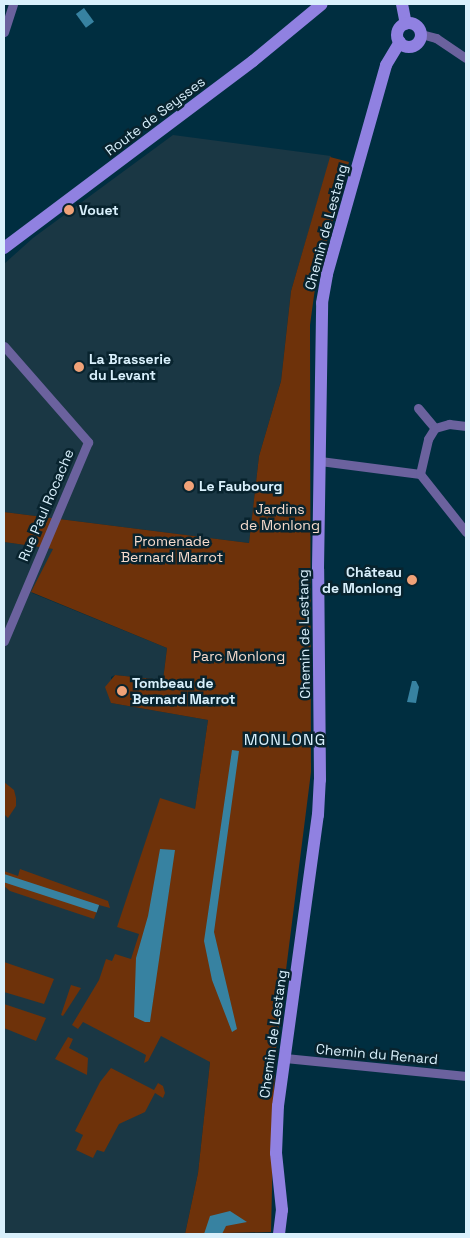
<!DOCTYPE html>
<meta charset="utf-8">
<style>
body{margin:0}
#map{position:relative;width:470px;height:1238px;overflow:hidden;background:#002e40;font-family:"Space Grotesk",sans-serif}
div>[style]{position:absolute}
.built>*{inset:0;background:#1a3744}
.green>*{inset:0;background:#6e320a}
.water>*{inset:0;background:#3782a1;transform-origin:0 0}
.street>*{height:9px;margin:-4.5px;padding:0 4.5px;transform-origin:4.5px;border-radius:4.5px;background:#6b629e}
.secondary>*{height:12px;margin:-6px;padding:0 6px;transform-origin:6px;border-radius:6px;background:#9081e1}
.secondary>.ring{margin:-6px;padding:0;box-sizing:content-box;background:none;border:12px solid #9081e1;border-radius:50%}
.dots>*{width:14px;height:14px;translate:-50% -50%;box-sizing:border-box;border:2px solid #08232e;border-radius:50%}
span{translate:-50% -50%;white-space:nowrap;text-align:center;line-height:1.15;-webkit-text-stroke:5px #08232e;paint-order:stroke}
.street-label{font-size:14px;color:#d9f0fc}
.poi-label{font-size:14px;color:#d9f0fc;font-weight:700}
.left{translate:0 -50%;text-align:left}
.right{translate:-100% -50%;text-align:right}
.park-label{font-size:14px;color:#f6dbcd}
.quarter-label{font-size:16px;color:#d9f0fc;letter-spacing:1px}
.frame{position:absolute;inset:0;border:5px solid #d9f0fc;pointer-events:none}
</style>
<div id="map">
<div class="built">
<i style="clip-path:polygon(173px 135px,331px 156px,291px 291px,281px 381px,259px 456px,249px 543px,4px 512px,4px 264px,33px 238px)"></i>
<i style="clip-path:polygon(4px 542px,54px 549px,32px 593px,167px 648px,163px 680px,115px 675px,111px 677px,111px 703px,208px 720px,165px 1016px,210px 1062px,198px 1173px,185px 1234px,4px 1234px)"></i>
</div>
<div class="green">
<i style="clip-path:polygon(330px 157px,349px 162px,316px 281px,310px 325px,311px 772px,275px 1057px,271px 1232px,185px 1234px,198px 1173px,210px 1062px,161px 1036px,148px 1061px,144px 1063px,146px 1055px,83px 1022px,78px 1029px,72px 1025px,99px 980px,106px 959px,112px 961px,115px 954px,131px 959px,139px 934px,117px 927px,160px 798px,195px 809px,208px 720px,111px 703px,105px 687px,115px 675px,163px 680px,167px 648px,31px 592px,53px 549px,4px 542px,4px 512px,249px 543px,259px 456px,281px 381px,291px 291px)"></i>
<i style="clip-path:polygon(4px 782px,14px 790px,16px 798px,16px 806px,8px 818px,4px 814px)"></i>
<i style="clip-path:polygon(20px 869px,108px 901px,110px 908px,99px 905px,94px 919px,10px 891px,4px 886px,4px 871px,18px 876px)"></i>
<i style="clip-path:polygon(4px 962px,54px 979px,44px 1004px,4px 992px)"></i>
<i style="clip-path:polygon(71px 985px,81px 988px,63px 1016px,61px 1015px)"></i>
<i style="clip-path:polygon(4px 1004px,46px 1018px,36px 1041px,4px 1028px)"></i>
<i style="clip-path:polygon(68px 1037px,73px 1039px,69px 1048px,88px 1058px,87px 1075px,55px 1059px)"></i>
<i style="clip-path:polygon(111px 1068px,154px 1090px,158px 1083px,163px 1086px,165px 1093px,163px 1098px,155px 1093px,145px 1112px,119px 1124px,104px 1152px,97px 1150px,93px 1158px,76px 1150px,83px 1135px,75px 1131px,100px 1082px)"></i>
</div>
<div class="water">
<i style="left:84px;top:8px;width:17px;height:10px;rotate:54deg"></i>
<i style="clip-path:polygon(412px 681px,416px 681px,419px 687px,416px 703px,407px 702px)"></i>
<i style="clip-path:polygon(232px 750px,239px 751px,214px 932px,237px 1029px,232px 1032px,212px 980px,204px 941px)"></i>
<i style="clip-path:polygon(160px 849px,175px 850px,151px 1015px,150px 1022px,145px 1022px,134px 1017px,136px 958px,148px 916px)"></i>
<i style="left:4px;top:874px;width:100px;height:8px;rotate:18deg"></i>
<i style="clip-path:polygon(230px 1211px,247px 1222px,226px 1226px,222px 1234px,204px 1234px,210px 1216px)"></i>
</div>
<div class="street">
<i style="left:4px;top:32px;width:29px;rotate:-72deg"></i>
<i style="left:421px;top:34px;width:16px;rotate:15deg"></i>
<i style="left:436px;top:38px;width:36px;rotate:34deg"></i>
<i style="left:4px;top:346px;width:128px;rotate:48.8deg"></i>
<i style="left:88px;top:442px;width:216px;rotate:112.9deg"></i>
<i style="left:418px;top:408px;width:26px;rotate:50deg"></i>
<i style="left:320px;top:461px;width:101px;rotate:7.4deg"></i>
<i style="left:420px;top:474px;width:74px;rotate:51.6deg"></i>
<i style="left:420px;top:474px;width:36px;rotate:-77deg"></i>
<i style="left:428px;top:439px;width:13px;rotate:-58deg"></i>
<i style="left:435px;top:428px;width:15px;rotate:-16deg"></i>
<i style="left:449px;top:424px;width:17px;rotate:7deg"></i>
<i style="left:285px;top:1058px;width:182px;rotate:5.7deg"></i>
</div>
<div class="secondary">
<i style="left:402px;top:4px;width:20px;rotate:79deg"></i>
<i class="ring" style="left:397px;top:23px;width:12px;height:12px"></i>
<i style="left:4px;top:248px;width:311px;rotate:-36.9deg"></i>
<i style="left:253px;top:61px;width:89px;rotate:-39.6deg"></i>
<i style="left:279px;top:1234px;width:24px;rotate:-83deg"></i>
<i style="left:282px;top:1210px;width:57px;rotate:-96deg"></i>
<i style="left:276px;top:1153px;width:47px;rotate:-87.6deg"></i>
<i style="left:278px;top:1106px;width:294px;rotate:-82.2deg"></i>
<i style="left:318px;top:815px;width:35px;rotate:-87deg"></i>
<i style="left:320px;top:780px;width:211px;rotate:-90.5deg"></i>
<i style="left:318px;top:569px;width:266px;rotate:-89.1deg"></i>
<i style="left:322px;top:303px;width:29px;rotate:-80deg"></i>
<i style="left:327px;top:274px;width:217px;rotate:-74.2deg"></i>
<i style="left:386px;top:65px;width:27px;rotate:-59deg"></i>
</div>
<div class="dots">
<i style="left:69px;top:210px;background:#f0a278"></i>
<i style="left:79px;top:367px;background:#f0a278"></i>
<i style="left:189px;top:486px;background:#f0a278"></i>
<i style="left:412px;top:580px;background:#f0a278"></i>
<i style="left:122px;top:691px;background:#f0a278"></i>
</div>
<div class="street-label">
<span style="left:155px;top:116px;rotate:-37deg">Route de Seysses</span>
<span style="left:326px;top:227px;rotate:-75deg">Chemin de Lestang</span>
<span style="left:46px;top:505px;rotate:-67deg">Rue Paul Rocache</span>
<span style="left:304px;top:634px;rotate:-91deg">Chemin de Lestang</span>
<span style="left:273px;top:1034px;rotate:-82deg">Chemin de Lestang</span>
<span style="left:377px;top:1054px;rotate:5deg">Chemin du Renard</span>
</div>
<div class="poi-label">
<span class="left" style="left:79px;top:210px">Vouet</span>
<span class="left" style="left:89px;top:367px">La Brasserie<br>du Levant</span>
<span class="left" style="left:199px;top:486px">Le Faubourg</span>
<span class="right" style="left:402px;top:580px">Château<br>de Monlong</span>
<span class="left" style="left:132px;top:691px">Tombeau de<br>Bernard Marrot</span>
</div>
<div class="park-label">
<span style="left:280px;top:517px">Jardins<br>de Monlong</span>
<span style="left:172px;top:549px">Promenade<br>Bernard Marrot</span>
<span style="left:239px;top:656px">Parc Monlong</span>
</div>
<div class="quarter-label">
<span style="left:285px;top:740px">MONLONG</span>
</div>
<div class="frame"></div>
</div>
